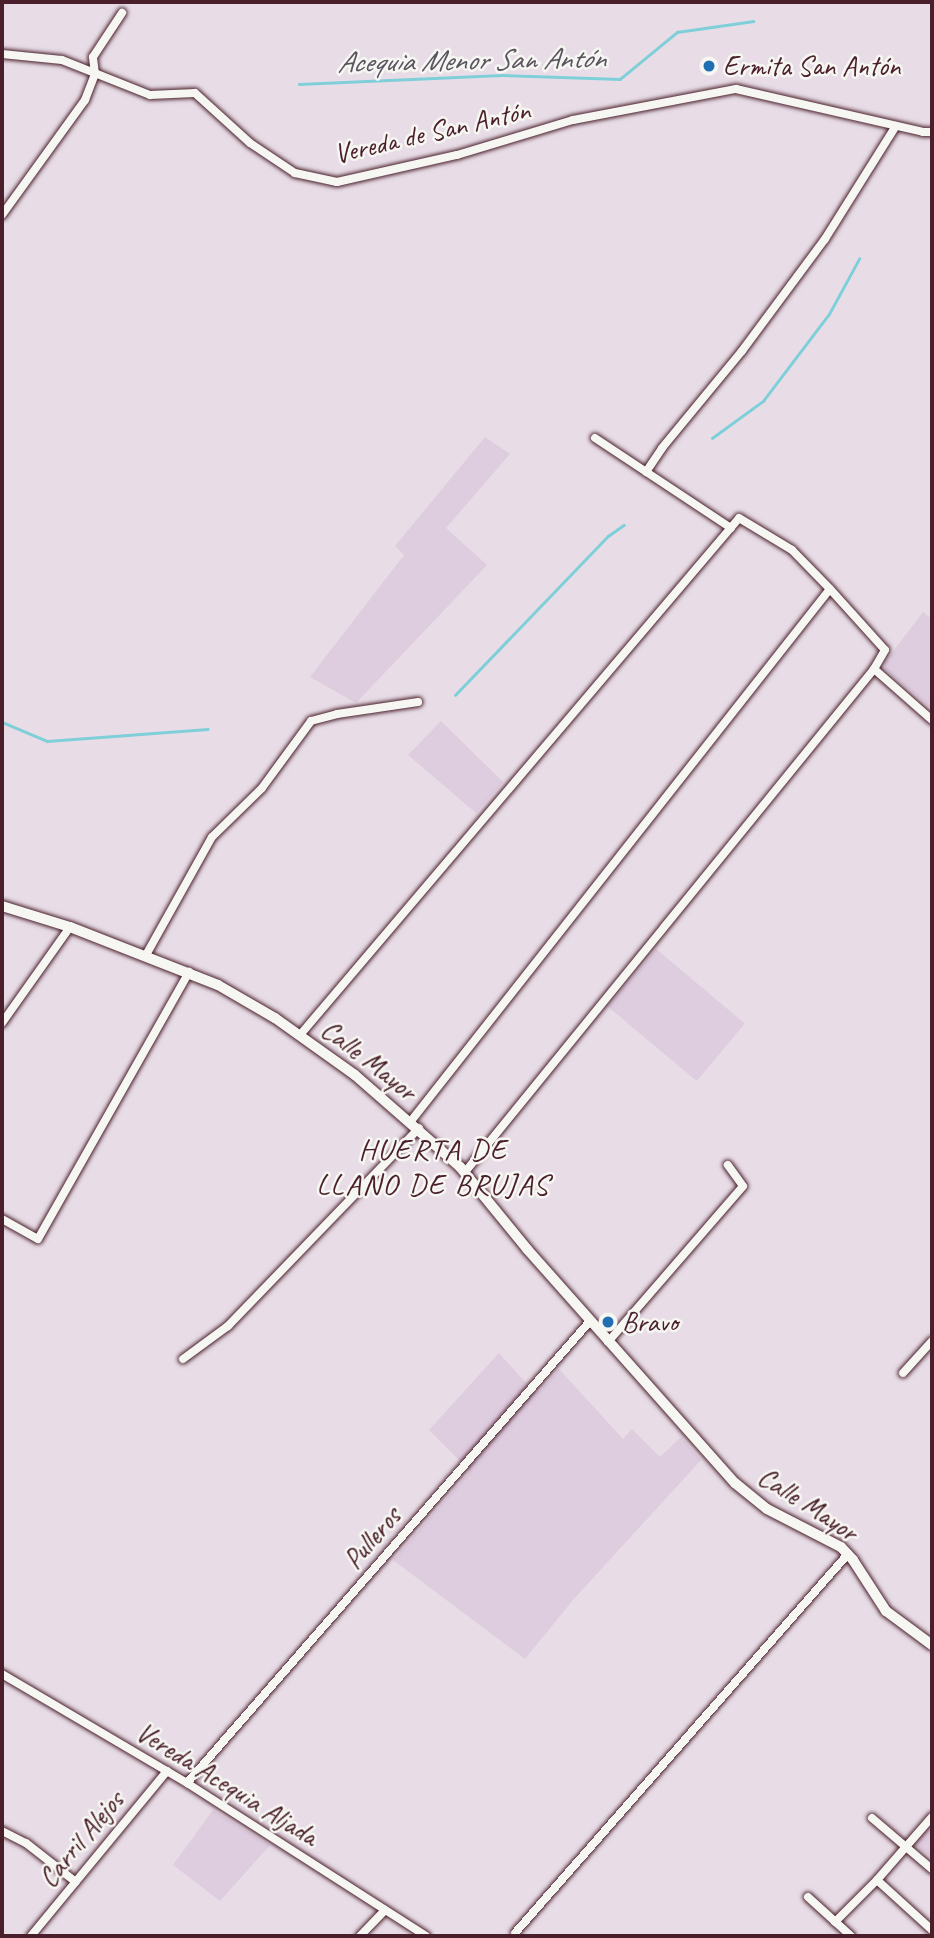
<!DOCTYPE html>
<meta charset="utf-8">
<style>
body{margin:0}
#map{position:relative;width:934px;height:1938px;overflow:hidden;background:#e8dde7;font-family:Caveat,sans-serif}
div>[style]{position:absolute}
.built>*{inset:0;background:#deccdf;transform-origin:0 0}
.stream>*{height:2.5px;margin:-1.25px;padding:0 1.25px;transform-origin:1.25px;border-radius:1.25px;background:#7fcfd9}
.roads{filter:drop-shadow(0 0 2px #4a1f2b) drop-shadow(0 0 2px #4a1f2b)}
.street>*{height:8px;margin:-4px;padding:0 4px;transform-origin:4px;border-radius:4px;background:#f6f6f2}
.secondary>*{height:10px;margin:-5px;padding:0 5px;transform-origin:5px;border-radius:5px;background:#f6f6f2}
.dots>*{width:19px;height:19px;translate:-50% -50%;box-sizing:border-box;border:4px solid #f6f6f2;border-radius:50%}
span{translate:-50% -50%;white-space:nowrap;text-align:center;line-height:1.15;-webkit-text-stroke:5px #f6f6f2;paint-order:stroke}
.poi-label{font-size:28px;color:#4a1f2b}
.left{translate:0 -50%;text-align:left}
.street-label{font-size:28px;color:#4a1f2b}
.water-label{font-size:30px;color:#5a545f;font-style:italic}
.neighbourhood-label{font-size:30px;color:#4a1f2b;letter-spacing:2px}
.frame{position:absolute;inset:0;border:4px solid #4a1f2b;pointer-events:none}
</style>
<div id="map">
<div class="built">
<i style="clip-path:polygon(485px 437px,510px 454px,446px 528px,487px 565px,356px 703px,310px 677px,404px 555px,395px 546px)"></i>
<i style="clip-path:polygon(923px 612px,932px 619px,932px 709px,885px 669px,885px 662px)"></i>
<i style="clip-path:polygon(441px 721px,503px 782px,476px 813px,408px 755px)"></i>
<i style="left:656px;top:949px;width:116px;height:75px;rotate:40deg"></i>
<i style="clip-path:polygon(499px 1353px,536px 1394px,559px 1369px,623px 1439px,632px 1429px,660px 1457px,681px 1437px,701px 1460px,573px 1600px,525px 1659px,393px 1560px,470px 1471px,429px 1430px)"></i>
<i style="clip-path:polygon(213px 1810px,270px 1845px,220px 1901px,173px 1865px)"></i>
<i style="clip-path:polygon(932px 1819px,932px 1858px,913px 1843px)"></i>
</div>
<div class="stream">
<i style="left:299px;top:84px;width:203px;rotate:-2.5deg"></i>
<i style="left:502px;top:75px;width:118px;rotate:1.9deg"></i>
<i style="left:620px;top:79px;width:74px;rotate:-39.5deg"></i>
<i style="left:677px;top:32px;width:77px;rotate:-8.2deg"></i>
<i style="left:712px;top:438px;width:63px;rotate:-36deg"></i>
<i style="left:763px;top:401px;width:109px;rotate:-52.8deg"></i>
<i style="left:829px;top:314px;width:63px;rotate:-61.4deg"></i>
<i style="left:455px;top:695px;width:221px;rotate:-46.1deg"></i>
<i style="left:608px;top:536px;width:19px;rotate:-35deg"></i>
<i style="left:2px;top:722px;width:49px;rotate:22.9deg"></i>
<i style="left:47px;top:741px;width:161px;rotate:-4.3deg"></i>
</div>
<div class="roads">
<div class="street">
<i style="left:2px;top:54px;width:60px;rotate:5.7deg"></i>
<i style="left:62px;top:60px;width:95px;rotate:21.7deg"></i>
<i style="left:150px;top:95px;width:45px;rotate:-2.5deg"></i>
<i style="left:195px;top:93px;width:74px;rotate:42.3deg"></i>
<i style="left:250px;top:143px;width:54px;rotate:33.7deg"></i>
<i style="left:295px;top:173px;width:43px;rotate:12.1deg"></i>
<i style="left:337px;top:182px;width:123px;rotate:-12.7deg"></i>
<i style="left:457px;top:155px;width:121px;rotate:-16.8deg"></i>
<i style="left:573px;top:120px;width:166px;rotate:-10.8deg"></i>
<i style="left:736px;top:89px;width:192px;rotate:12.9deg"></i>
<i style="left:923px;top:132px;width:9px"></i>
<i style="left:2px;top:215px;width:142px;rotate:-54.2deg"></i>
<i style="left:85px;top:100px;width:28px;rotate:-69deg"></i>
<i style="left:95px;top:74px;width:17px;rotate:-97deg"></i>
<i style="left:93px;top:57px;width:53px;rotate:-56.6deg"></i>
<i style="left:595px;top:438px;width:163px;rotate:33.5deg"></i>
<i style="left:646px;top:472px;width:29px;rotate:-56deg"></i>
<i style="left:662px;top:448px;width:126px;rotate:-50.5deg"></i>
<i style="left:742px;top:351px;width:139px;rotate:-53.5deg"></i>
<i style="left:825px;top:239px;width:133px;rotate:-57.9deg"></i>
<i style="left:146px;top:955px;width:135px;rotate:-60.8deg"></i>
<i style="left:212px;top:837px;width:70px;rotate:-44.4deg"></i>
<i style="left:262px;top:788px;width:83px;rotate:-53.8deg"></i>
<i style="left:311px;top:721px;width:27px;rotate:-15deg"></i>
<i style="left:337px;top:714px;width:82px;rotate:-8.4deg"></i>
<i style="left:2px;top:1023px;width:118px;rotate:-54.7deg"></i>
<i style="left:300px;top:1035px;width:678px;rotate:-49.66deg"></i>
<i style="left:739px;top:518px;width:62px;rotate:31.1deg"></i>
<i style="left:792px;top:550px;width:54px;rotate:45.7deg"></i>
<i style="left:830px;top:589px;width:82px;rotate:48deg"></i>
<i style="left:885px;top:650px;width:22px;rotate:120deg"></i>
<i style="left:874px;top:669px;width:77px;rotate:41.3deg"></i>
<i style="left:411px;top:1121px;width:677px;rotate:-51.78deg"></i>
<i style="left:465px;top:1172px;width:648px;rotate:-50.88deg"></i>
<i style="left:2px;top:1219px;width:41px;rotate:29.1deg"></i>
<i style="left:38px;top:1239px;width:307px;rotate:-60.5deg"></i>
<i style="left:608px;top:1342px;width:206px;rotate:-49.1deg"></i>
<i style="left:743px;top:1186px;width:26px;rotate:-126deg"></i>
<i style="left:183px;top:1359px;width:56px;rotate:-36.3deg"></i>
<i style="left:228px;top:1326px;width:275px;rotate:-46deg"></i>
<i style="left:903px;top:1373px;width:43px;rotate:-47.8deg"></i>
<i style="left:2px;top:1674px;width:215px;rotate:30.5deg"></i>
<i style="left:187px;top:1783px;width:284px;rotate:32.6deg"></i>
<i style="left:187px;top:1783px;width:613px;rotate:-48.9deg"></i>
<i style="left:872px;top:1818px;width:79px;rotate:40.4deg"></i>
<i style="left:2px;top:1831px;width:27px;rotate:27deg"></i>
<i style="left:26px;top:1843px;width:63px;rotate:38deg"></i>
<i style="left:877px;top:1880px;width:74px;rotate:42.3deg"></i>
<i style="left:808px;top:1897px;width:58px;rotate:42.2deg"></i>
<i style="left:835px;top:1922px;width:59px;rotate:-45deg"></i>
<i style="left:877px;top:1880px;width:84px;rotate:-48.9deg"></i>
<i style="left:515px;top:1933px;width:505px;rotate:-48.7deg"></i>
<i style="left:31px;top:1936px;width:214px;rotate:-50.5deg"></i>
<i style="left:360px;top:1936px;width:36px;rotate:-46deg"></i>
</div>
<div class="secondary">
<i style="left:2px;top:906px;width:71px;rotate:17.2deg"></i>
<i style="left:70px;top:927px;width:159px;rotate:21.4deg"></i>
<i style="left:218px;top:985px;width:66px;rotate:30.1deg"></i>
<i style="left:275px;top:1018px;width:98px;rotate:35.5deg"></i>
<i style="left:355px;top:1075px;width:140px;rotate:41.2deg"></i>
<i style="left:460px;top:1167px;width:106px;rotate:50.7deg"></i>
<i style="left:527px;top:1249px;width:313px;rotate:48.4deg"></i>
<i style="left:735px;top:1483px;width:41px;rotate:39.1deg"></i>
<i style="left:767px;top:1509px;width:83px;rotate:27.2deg"></i>
<i style="left:841px;top:1547px;width:18px;rotate:47deg"></i>
<i style="left:853px;top:1560px;width:61px;rotate:57.1deg"></i>
<i style="left:886px;top:1611px;width:57px;rotate:36.5deg"></i>
</div>
</div>
<div class="dots">
<i style="left:709px;top:66px;background:#1f6fb2"></i>
<i style="left:608px;top:1322px;background:#1f6fb2"></i>
</div>
<div class="poi-label">
<span class="left" style="left:723px;top:66px">Ermita San Antón</span>
<span class="left" style="left:622px;top:1322px">Bravo</span>
</div>
<div class="street-label">
<span style="left:432px;top:132px;rotate:-13deg">Vereda de San Antón</span>
<span style="left:369px;top:1060px;rotate:38deg">Calle Mayor</span>
<span style="left:808px;top:1504px;rotate:33deg">Calle Mayor</span>
<span style="left:372px;top:1538px;rotate:-49deg">Pulleros</span>
<span style="left:227px;top:1784px;rotate:32deg">Vereda Acequia Aljada</span>
<span style="left:81px;top:1839px;rotate:-50deg">Carril Alejos</span>
</div>
<div class="water-label">
<span style="left:471px;top:60px;rotate:-1deg">Acequia Menor San Antón</span>
</div>
<div class="neighbourhood-label">
<span style="left:433px;top:1166px">HUERTA DE<br>LLANO DE BRUJAS</span>
</div>
<div class="frame"></div>
</div>
